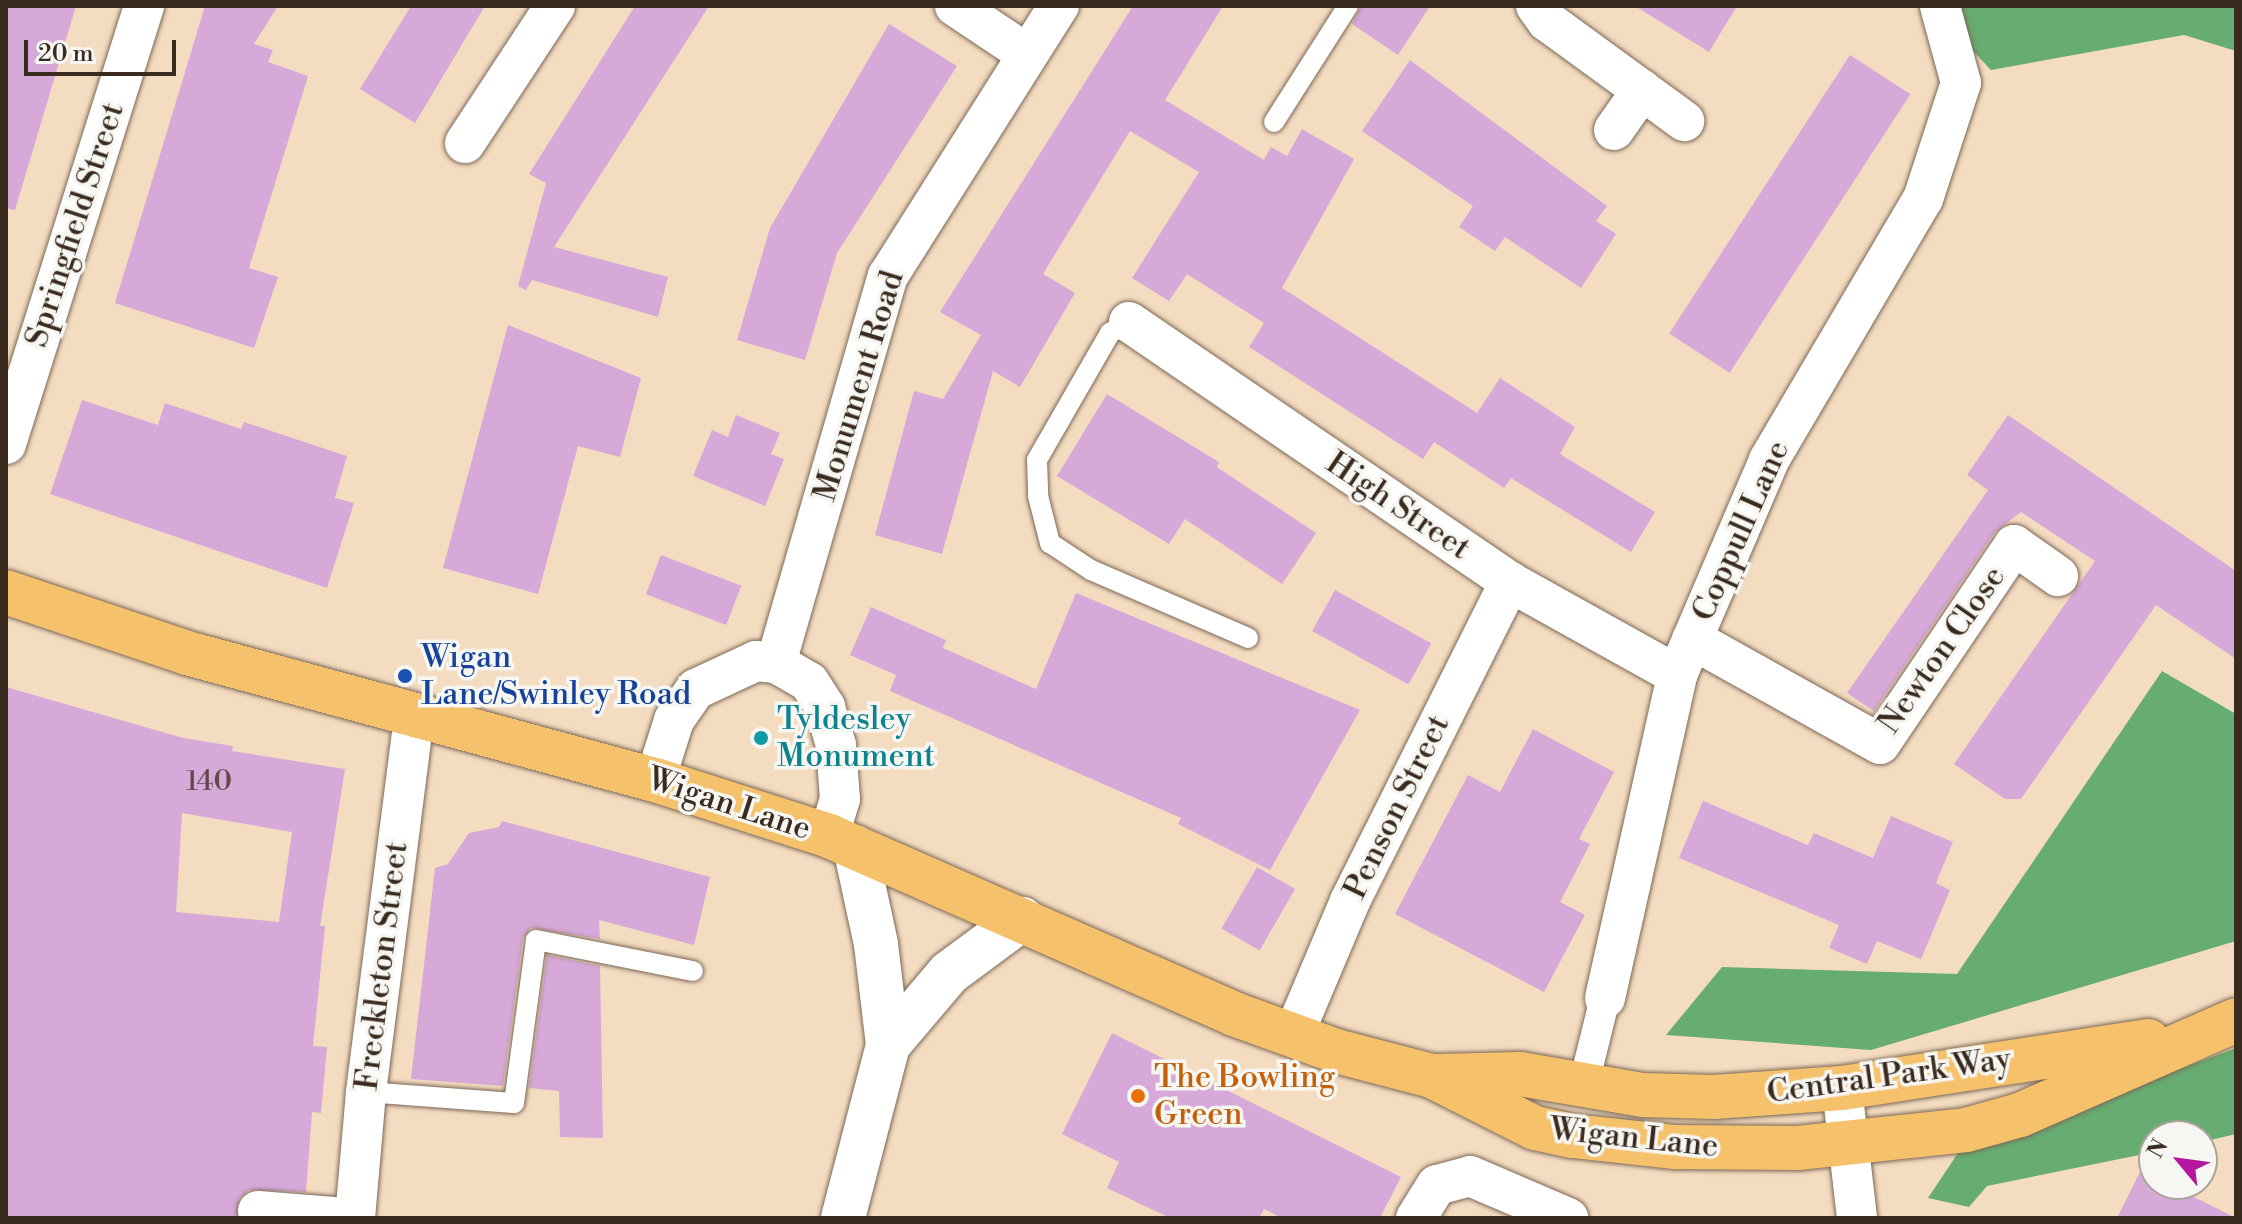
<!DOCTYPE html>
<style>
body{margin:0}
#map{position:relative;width:2242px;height:1224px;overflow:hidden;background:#f4dcc0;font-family:"Libre Bodoni",serif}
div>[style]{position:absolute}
.forest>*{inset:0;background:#67ac71}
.building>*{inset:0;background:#d6a9d8;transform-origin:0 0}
.roads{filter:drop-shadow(0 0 2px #7c6857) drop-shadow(0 0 2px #7c6857)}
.service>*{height:20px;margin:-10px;padding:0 10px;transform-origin:10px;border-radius:10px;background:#fff}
.pedestrian>*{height:30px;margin:-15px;padding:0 15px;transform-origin:15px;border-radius:15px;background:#fff}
.minor>*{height:40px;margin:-20px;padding:0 20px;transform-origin:20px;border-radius:20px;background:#fff}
.tertiary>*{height:44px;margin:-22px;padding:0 22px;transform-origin:22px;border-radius:22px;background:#fff}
.trunk>*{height:44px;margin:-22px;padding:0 22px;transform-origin:22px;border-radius:22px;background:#f5c16b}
.dots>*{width:22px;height:22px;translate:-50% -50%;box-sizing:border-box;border:4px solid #f6f6f2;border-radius:50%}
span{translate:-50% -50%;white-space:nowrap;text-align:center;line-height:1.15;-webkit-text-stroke:7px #f6f6f2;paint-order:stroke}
.number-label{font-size:28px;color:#624a4c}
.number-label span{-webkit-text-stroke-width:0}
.street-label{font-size:32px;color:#3b2a1e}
.transit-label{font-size:32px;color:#164399}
.left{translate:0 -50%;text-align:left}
.culture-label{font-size:32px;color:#0d838f}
.food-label{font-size:32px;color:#c56008}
.frame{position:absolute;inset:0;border:8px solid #3b2a1e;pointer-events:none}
.north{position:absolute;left:2138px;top:1120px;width:80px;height:80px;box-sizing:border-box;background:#f6f6f2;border:2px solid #aba49d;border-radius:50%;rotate:299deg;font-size:22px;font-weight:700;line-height:32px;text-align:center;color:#3b2a1e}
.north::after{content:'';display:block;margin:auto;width:28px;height:36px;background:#b5179e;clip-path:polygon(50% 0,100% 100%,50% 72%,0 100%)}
.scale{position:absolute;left:24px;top:40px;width:152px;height:36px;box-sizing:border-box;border:4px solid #3b2a1e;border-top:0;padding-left:10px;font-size:24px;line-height:28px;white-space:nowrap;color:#3b2a1e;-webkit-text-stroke:6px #f6f6f2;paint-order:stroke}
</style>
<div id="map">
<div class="forest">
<i style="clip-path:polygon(1930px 6px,2236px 6px,2236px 51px,2184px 35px,1991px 70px)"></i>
<i style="clip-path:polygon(2162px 671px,2236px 714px,2236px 941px,1871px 1050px,1666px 1035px,1722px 967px,1957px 974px)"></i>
<i style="clip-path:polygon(2236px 1048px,2236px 1134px,2202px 1142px,2202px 1136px,2154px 1136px,2154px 1152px,1987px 1186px,1969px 1207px,1928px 1198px,1958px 1153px)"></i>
</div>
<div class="building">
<i style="clip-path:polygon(6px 6px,76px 6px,15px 210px,6px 208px)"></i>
<i style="clip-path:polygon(205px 6px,278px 6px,254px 44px,273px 50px,268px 62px,308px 76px,249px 268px,278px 277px,254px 348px,115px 303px)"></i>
<i style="clip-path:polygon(411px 6px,485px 6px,415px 123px,360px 89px)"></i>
<i style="clip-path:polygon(635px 6px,709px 6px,554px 247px,668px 277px,658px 317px,532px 280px,526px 290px,518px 286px,546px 183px,529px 174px)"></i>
<i style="clip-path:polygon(1133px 6px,1223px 6px,1165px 100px,1264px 160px,1271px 147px,1287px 156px,1302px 129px,1354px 159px,1282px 288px,1477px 413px,1500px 378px,1575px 427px,1560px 454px,1655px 512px,1631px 552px,1511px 478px,1504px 488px,1434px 442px,1423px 459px,1249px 347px,1264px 323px,1187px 274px,1169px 301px,1132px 278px,1199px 172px,1130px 131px,1043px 274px,1075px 293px,1020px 387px,993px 371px,942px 554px,875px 535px,914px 391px,943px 399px,981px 335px,940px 312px)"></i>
<i style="clip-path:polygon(1361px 6px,1430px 6px,1398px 55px,1352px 24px)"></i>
<i style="clip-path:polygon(1635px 6px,1737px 6px,1709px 52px)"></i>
<i style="clip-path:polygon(889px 24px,957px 66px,837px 253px,805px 360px,737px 340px,770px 228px)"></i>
<i style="left:1850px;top:55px;width:72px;height:332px;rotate:33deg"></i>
<i style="clip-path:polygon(1410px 60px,1607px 206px,1596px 221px,1616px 234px,1581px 288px,1505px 237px,1495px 251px,1459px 227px,1473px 206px,1362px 131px)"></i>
<i style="clip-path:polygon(508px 325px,641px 378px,620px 457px,578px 446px,538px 594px,443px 568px)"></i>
<i style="clip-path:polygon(1107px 394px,1219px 462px,1217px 467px,1316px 533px,1282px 584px,1185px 519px,1169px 544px,1057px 476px)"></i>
<i style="clip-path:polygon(82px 400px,158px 425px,165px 403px,241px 429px,244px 422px,347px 456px,335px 498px,354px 503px,327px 588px,50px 494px)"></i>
<i style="clip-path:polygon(736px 415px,780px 433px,771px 454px,784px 459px,765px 506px,693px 476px,712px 430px,728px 437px)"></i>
<i style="clip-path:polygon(2008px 415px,2236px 571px,2236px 659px,2156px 605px,2021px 799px,2005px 799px,1954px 764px,2095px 561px,2021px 512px,1995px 532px,1874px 711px,1847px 693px,1988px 490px,1967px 475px)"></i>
<i style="left:661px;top:555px;width:86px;height:42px;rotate:21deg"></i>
<i style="left:1335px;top:590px;width:110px;height:47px;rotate:29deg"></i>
<i style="clip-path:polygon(1076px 593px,1360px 710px,1270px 870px,1178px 824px,1181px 818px,890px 691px,896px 675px,850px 655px,871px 607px,946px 640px,943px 648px,1036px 689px)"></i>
<i style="clip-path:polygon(evenodd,6px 687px,183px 738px,233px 746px,232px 751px,345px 769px,320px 926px,325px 926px,313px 1046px,327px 1047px,321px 1113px,312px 1112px,306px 1192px,249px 1190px,239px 1199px,237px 1218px,6px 1218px,6px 687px,182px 813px,292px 832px,279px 922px,176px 912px,182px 813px)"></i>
<i style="clip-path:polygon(1533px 729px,1614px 772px,1579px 839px,1590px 844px,1560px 902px,1585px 915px,1544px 992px,1395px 914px,1468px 775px,1500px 792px)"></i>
<i style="clip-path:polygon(1703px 801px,1808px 845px,1814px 833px,1873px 858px,1891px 816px,1953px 842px,1936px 883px,1950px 890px,1921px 959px,1877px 941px,1867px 964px,1829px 948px,1839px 925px,1679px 858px)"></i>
<i style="clip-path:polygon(502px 821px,710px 877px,694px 945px,599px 920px,600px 939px,531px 928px,523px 938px,503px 1086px,411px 1079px,435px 868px,448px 864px,469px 833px,499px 827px)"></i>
<i style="left:1257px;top:867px;width:44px;height:71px;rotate:30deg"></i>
<i style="clip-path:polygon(547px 955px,600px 966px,603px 1138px,560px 1137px,559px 1091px,529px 1088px)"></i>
<i style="clip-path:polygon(1112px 1033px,1401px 1177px,1380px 1218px,1282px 1218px,1264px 1209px,1259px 1218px,1170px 1218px,1107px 1188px,1119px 1162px,1062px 1134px)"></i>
<i style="clip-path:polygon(2141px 1170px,2154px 1177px,2154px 1184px,2168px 1184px,2236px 1218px,2117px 1218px)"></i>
</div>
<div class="roads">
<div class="service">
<i style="left:1274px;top:122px;width:138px;rotate:-57.5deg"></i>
<i style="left:1129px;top:322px;width:22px;rotate:150deg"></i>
<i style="left:1110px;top:333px;width:146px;rotate:119.9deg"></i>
<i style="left:1037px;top:460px;width:36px;rotate:88deg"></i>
<i style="left:1038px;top:496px;width:49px;rotate:75.7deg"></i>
<i style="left:1050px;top:543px;width:49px;rotate:33.4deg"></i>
<i style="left:1091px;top:570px;width:171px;rotate:23.4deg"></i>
<i style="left:366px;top:1092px;width:148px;rotate:4.3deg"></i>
<i style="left:514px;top:1103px;width:164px;rotate:-82.3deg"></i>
<i style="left:536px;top:940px;width:160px;rotate:11.2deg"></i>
</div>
<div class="pedestrian">
<i style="left:1583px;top:1087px;width:92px;rotate:-76.1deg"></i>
</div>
<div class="minor">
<i style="left:955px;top:6px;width:87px;rotate:33.7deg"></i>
<i style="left:1536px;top:6px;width:19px;rotate:54deg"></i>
<i style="left:1547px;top:21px;width:170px;rotate:36.1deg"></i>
<i style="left:1614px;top:130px;width:49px;rotate:-55deg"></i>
<i style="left:465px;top:143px;width:164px;rotate:-56.7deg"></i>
<i style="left:1129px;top:322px;width:461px;rotate:34.3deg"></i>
<i style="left:1510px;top:582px;width:191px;rotate:29.1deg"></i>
<i style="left:6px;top:444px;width:459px;rotate:-72.5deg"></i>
<i style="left:1692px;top:639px;width:215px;rotate:29.2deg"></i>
<i style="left:1880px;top:744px;width:240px;rotate:-56deg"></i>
<i style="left:2014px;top:545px;width:54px;rotate:35.2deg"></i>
<i style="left:776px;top:663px;width:403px;rotate:-73.9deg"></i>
<i style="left:888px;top:276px;width:320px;rotate:-57.7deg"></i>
<i style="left:655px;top:780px;width:63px;rotate:-72.4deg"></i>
<i style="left:674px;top:720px;width:38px;rotate:-55deg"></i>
<i style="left:696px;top:689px;width:66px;rotate:-25deg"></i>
<i style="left:756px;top:661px;width:20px;rotate:6deg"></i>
<i style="left:776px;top:663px;width:38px;rotate:30deg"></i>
<i style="left:809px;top:682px;width:30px;rotate:57deg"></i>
<i style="left:825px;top:707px;width:40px;rotate:74deg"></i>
<i style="left:836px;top:745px;width:54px;rotate:85.8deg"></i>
<i style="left:840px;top:799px;width:39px;rotate:107deg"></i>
<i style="left:1605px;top:998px;width:331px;rotate:-77.4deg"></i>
<i style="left:1677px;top:675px;width:234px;rotate:-66.8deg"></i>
<i style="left:1769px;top:460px;width:303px;rotate:-59.5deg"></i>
<i style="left:1923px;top:199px;width:122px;rotate:-71.9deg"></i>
<i style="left:1961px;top:83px;width:80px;rotate:-105.3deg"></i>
<i style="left:1293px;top:1036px;width:147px;rotate:-67.1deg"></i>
<i style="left:1350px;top:901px;width:357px;rotate:-63.4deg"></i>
<i style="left:1842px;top:1088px;width:131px;rotate:83.4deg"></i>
<i style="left:258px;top:1211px;width:88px;rotate:4.5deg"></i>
<i style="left:355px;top:1218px;width:126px;rotate:-85deg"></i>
<i style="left:366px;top:1092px;width:380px;rotate:-82.7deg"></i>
<i style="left:1416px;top:1218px;width:39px;rotate:-58deg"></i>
<i style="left:1437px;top:1185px;width:34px;rotate:-15deg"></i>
<i style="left:1470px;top:1176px;width:107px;rotate:23.2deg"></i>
</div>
<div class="tertiary">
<i style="left:888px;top:1045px;width:94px;rotate:-49.7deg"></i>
<i style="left:949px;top:973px;width:91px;rotate:-36.5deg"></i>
<i style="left:843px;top:1218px;width:179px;rotate:-75.4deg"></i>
<i style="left:888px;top:1045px;width:102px;rotate:-96.8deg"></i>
<i style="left:876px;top:944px;width:99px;rotate:-102.2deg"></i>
</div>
<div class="trunk">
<i style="left:6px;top:592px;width:191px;rotate:18.6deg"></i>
<i style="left:187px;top:653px;width:485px;rotate:15.2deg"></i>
<i style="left:655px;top:780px;width:183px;rotate:17.8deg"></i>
<i style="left:829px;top:836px;width:442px;rotate:23.7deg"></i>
<i style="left:1234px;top:1014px;width:109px;rotate:19.9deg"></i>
<i style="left:1336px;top:1051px;width:99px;rotate:14.6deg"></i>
<i style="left:1432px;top:1076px;width:115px;rotate:26.8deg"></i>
<i style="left:1535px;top:1128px;width:39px;rotate:12deg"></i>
<i style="left:1573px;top:1136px;width:103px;rotate:6.2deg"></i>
<i style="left:1675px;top:1147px;width:123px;rotate:0.5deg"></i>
<i style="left:1798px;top:1148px;width:169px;rotate:-6.1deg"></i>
<i style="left:1966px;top:1130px;width:56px;rotate:-15.5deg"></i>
<i style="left:2020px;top:1115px;width:236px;rotate:-23.7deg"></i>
<i style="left:1438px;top:1076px;width:82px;rotate:-1.4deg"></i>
<i style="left:1520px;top:1074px;width:125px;rotate:9.7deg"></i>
<i style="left:1643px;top:1095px;width:71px;rotate:1.6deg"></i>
<i style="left:1714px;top:1097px;width:128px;rotate:-4deg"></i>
<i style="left:1842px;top:1088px;width:310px;rotate:-8.7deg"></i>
</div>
</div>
<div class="dots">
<i style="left:405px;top:676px;background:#1a4fb4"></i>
<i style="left:761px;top:738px;background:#0f9aa8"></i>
<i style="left:1138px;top:1096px;background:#e8710a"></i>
</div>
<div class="number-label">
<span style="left:209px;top:782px">140</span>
</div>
<div class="street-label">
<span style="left:75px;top:225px;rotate:-72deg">Springfield Street</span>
<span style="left:859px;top:386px;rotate:-73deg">Monument Road</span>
<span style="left:1398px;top:506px;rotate:34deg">High Street</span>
<span style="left:1741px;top:531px;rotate:-66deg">Coppull Lane</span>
<span style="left:1942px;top:650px;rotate:-55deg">Newton Close</span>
<span style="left:729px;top:804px;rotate:18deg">Wigan Lane</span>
<span style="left:1397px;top:807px;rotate:-64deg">Penson Street</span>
<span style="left:382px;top:966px;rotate:-83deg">Freckleton Street</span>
<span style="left:1889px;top:1076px;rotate:-8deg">Central Park Way</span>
<span style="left:1634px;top:1138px;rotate:6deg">Wigan Lane</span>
</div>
<div class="transit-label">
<span class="left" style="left:421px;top:676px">Wigan<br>Lane/Swinley Road</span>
</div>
<div class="culture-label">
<span class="left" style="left:777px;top:738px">Tyldesley<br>Monument</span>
</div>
<div class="food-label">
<span class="left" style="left:1154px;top:1096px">The Bowling<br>Green</span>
</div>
<div class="frame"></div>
<div class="north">N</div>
<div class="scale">20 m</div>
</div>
